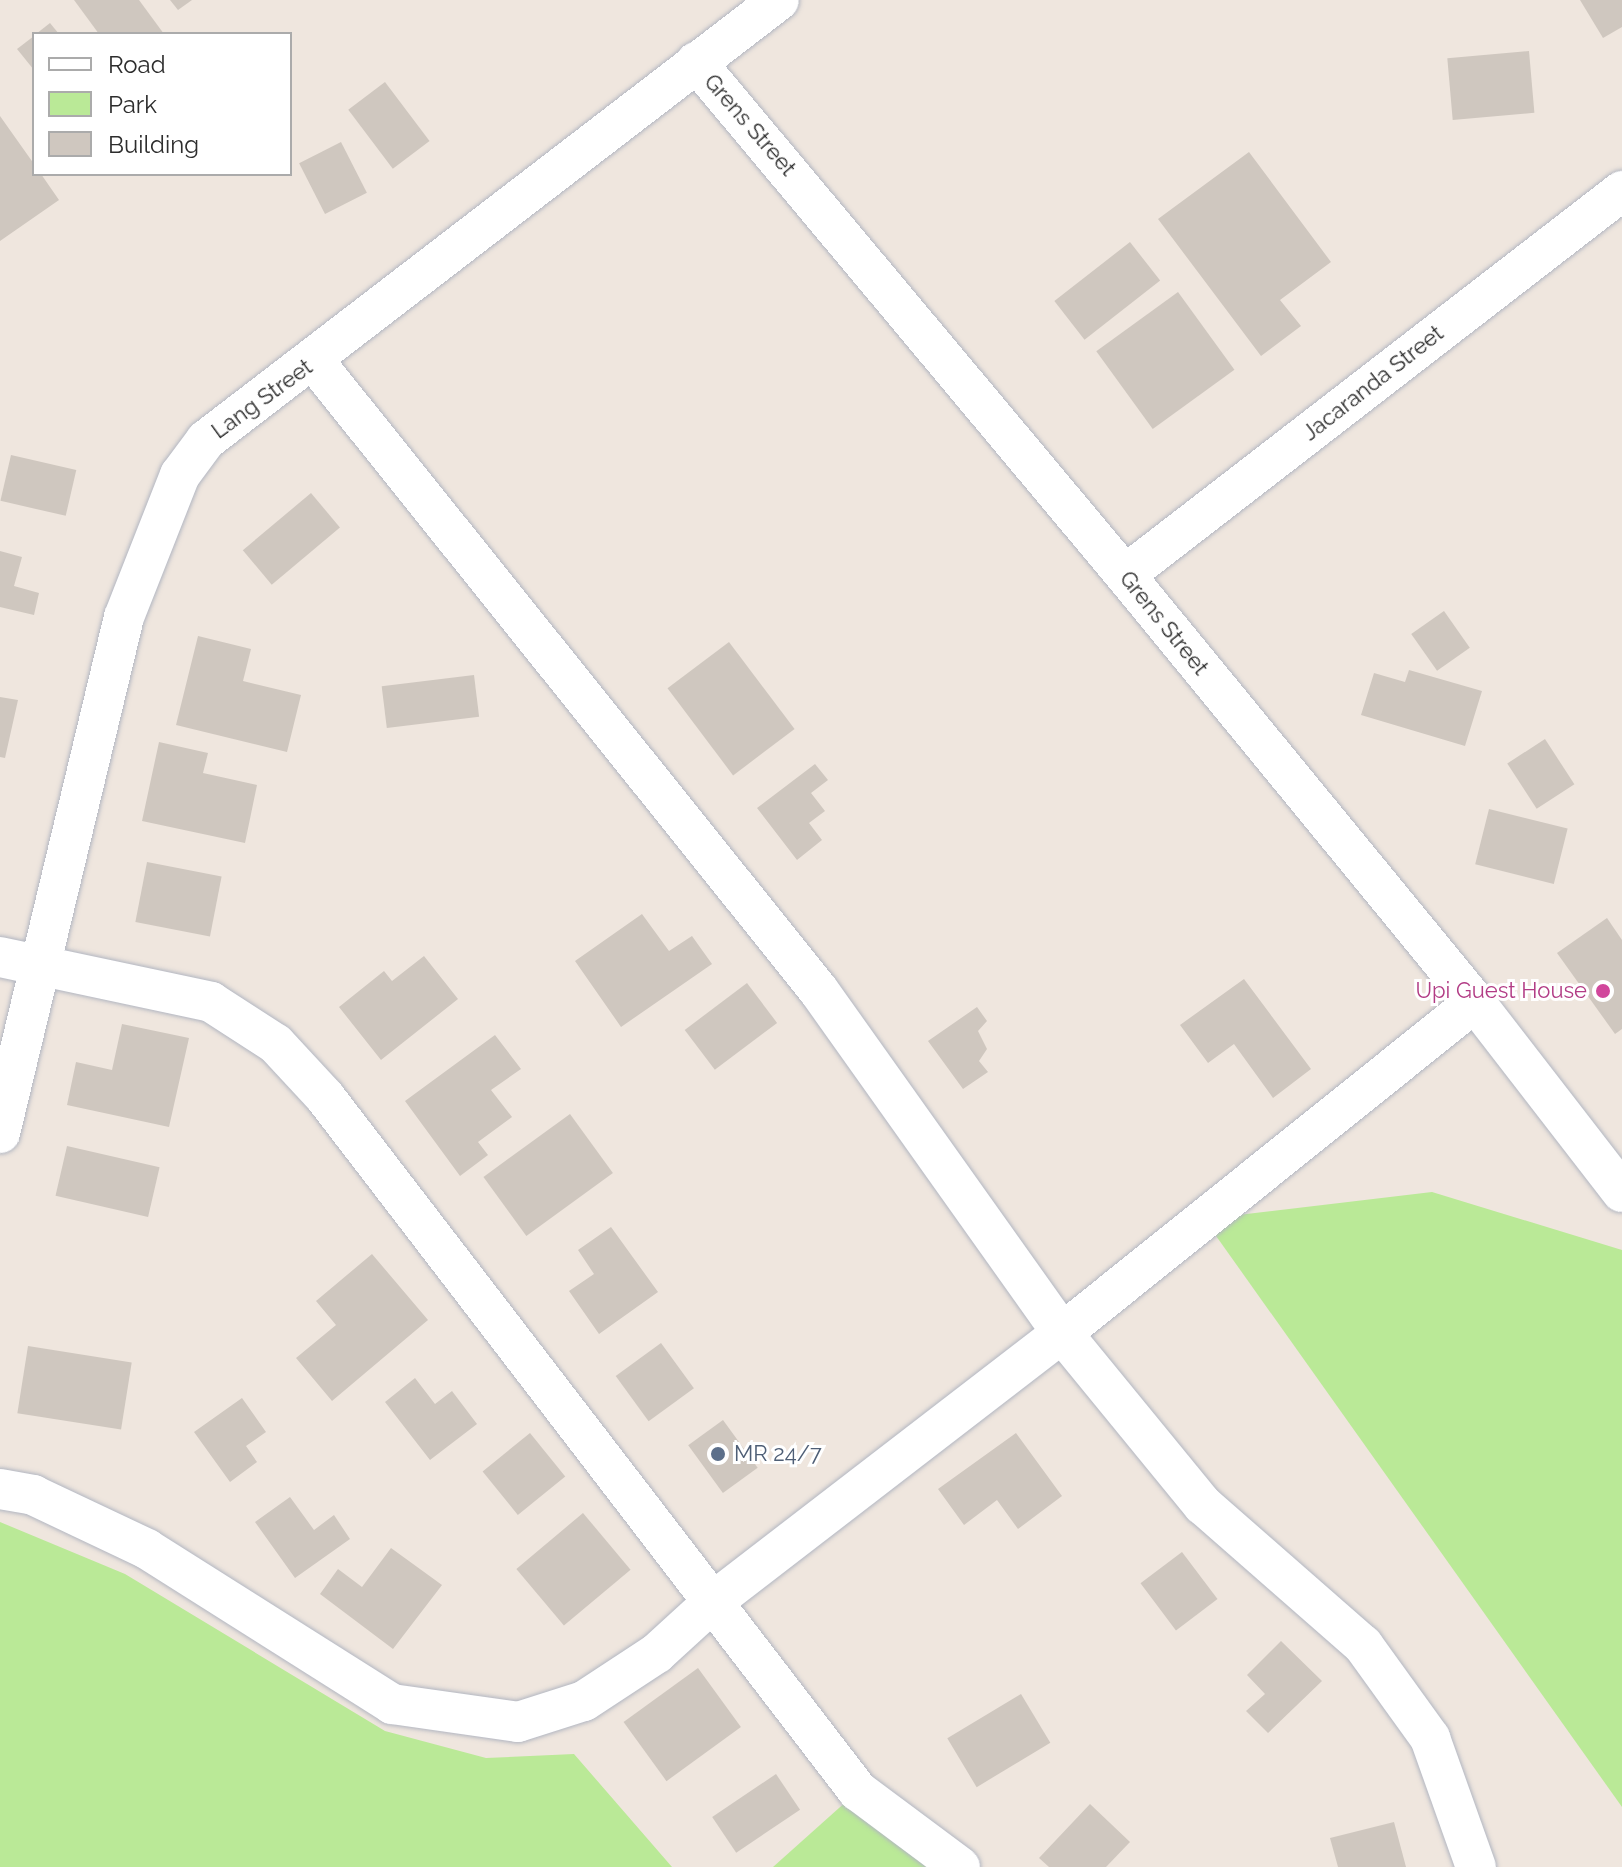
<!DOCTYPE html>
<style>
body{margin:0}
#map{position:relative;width:1622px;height:1867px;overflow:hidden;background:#efe6de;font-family:Raleway,sans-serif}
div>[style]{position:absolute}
.green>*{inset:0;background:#bae997}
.building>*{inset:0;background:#cfc7bf;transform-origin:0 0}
.roads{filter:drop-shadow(0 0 2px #b2b6c1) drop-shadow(0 0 2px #b2b6c1)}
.minor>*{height:40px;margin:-20px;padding:0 20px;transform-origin:20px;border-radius:20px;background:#fff}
.dots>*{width:22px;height:22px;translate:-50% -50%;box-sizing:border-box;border:4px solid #fff;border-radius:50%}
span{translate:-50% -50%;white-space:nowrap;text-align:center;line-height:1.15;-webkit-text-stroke:6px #fff;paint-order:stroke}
.street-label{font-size:22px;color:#2d2d2d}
.hotel-label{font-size:22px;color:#b23c85}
.right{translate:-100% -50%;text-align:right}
.service-label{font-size:22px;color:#4e5e75}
.left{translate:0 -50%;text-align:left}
.legend{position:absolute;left:32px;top:32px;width:260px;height:144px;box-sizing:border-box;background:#fff;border:2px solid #ababab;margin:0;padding:10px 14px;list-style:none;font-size:24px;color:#2d2d2d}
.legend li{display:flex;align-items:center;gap:16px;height:40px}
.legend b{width:40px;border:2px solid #ababab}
</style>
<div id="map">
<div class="green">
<i style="clip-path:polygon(1432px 1192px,1622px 1250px,1622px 1807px,1204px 1219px)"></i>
<i style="clip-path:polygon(0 1522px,125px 1574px,385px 1731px,486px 1758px,574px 1754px,672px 1867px,0 1867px)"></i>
<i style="clip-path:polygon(858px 1791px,960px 1867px,773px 1867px)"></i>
</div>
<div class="building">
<i style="clip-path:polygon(74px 0,139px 0,164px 34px,99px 34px)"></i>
<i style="clip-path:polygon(170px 0,192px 0,178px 10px)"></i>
<i style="clip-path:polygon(1580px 0,1622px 0,1622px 27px,1603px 38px)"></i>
<i style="clip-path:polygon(50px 23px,59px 34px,36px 34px)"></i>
<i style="clip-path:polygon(34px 36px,34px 70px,17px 49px)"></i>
<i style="left:1529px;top:51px;width:62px;height:82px;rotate:85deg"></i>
<i style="left:385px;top:82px;width:74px;height:46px;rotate:53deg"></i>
<i style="clip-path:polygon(0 116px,34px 164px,34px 174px,41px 174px,59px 200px,0 241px)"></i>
<i style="left:341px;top:142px;width:57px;height:47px;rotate:63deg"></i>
<i style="clip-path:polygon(1249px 152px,1331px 262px,1280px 300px,1301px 326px,1261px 356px,1158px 219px)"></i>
<i style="left:1130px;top:242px;width:49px;height:96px;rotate:52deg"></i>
<i style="left:1178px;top:292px;width:96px;height:101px;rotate:54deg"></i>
<i style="left:11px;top:455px;width:67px;height:47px;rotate:13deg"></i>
<i style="left:311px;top:493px;width:45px;height:89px;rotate:50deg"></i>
<i style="clip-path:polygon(0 551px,22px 557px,14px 586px,39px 593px,34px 615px,0 607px)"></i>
<i style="left:1444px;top:611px;width:45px;height:40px;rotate:55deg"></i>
<i style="clip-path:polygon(198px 636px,251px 649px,243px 681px,301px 695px,287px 752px,176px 725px)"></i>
<i style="left:729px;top:642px;width:109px;height:77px;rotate:53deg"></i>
<i style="clip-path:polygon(1409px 670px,1482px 691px,1465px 746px,1361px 715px,1374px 673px,1405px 682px)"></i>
<i style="left:474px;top:675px;width:42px;height:93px;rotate:83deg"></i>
<i style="clip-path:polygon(0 697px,18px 700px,5px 758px,0 757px)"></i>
<i style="left:1545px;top:739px;width:54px;height:45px;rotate:57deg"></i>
<i style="clip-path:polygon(159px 742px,208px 753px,203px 773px,257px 785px,245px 843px,142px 821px)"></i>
<i style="clip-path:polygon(815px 764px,828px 780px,811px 793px,825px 811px,809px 823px,822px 840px,797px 860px,757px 808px)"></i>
<i style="left:1489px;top:809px;width:81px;height:57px;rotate:14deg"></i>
<i style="left:147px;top:862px;width:76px;height:61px;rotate:11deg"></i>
<i style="clip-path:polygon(642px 914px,669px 951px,692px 936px,712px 964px,621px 1027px,575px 961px)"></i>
<i style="clip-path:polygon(1607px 918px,1622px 940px,1622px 1029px,1615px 1034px,1557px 953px)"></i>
<i style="clip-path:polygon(424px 956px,458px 999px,381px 1060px,339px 1007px,384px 971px,392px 981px)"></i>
<i style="clip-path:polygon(1244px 979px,1311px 1069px,1273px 1098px,1234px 1044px,1208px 1063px,1180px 1025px)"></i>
<i style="left:747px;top:983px;width:50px;height:78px;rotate:53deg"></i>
<i style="clip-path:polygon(977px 1007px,987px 1021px,978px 1031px,987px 1049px,979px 1061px,988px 1072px,963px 1089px,928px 1041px)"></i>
<i style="clip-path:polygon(122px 1024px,189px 1038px,169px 1127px,67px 1105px,76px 1062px,112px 1070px)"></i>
<i style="clip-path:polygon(495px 1035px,521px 1069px,491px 1090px,512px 1117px,478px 1142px,488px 1155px,460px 1176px,405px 1101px)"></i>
<i style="left:570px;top:1114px;width:73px;height:107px;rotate:54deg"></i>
<i style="left:67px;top:1146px;width:95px;height:51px;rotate:13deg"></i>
<i style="clip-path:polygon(611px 1227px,658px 1292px,599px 1334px,569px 1291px,594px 1274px,578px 1250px)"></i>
<i style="clip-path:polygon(372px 1254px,428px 1320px,332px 1401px,296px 1358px,336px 1325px,316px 1301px)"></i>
<i style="left:661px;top:1343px;width:56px;height:56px;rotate:54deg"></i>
<i style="left:28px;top:1346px;width:105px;height:68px;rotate:9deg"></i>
<i style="clip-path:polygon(415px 1378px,435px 1404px,452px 1391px,477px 1424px,430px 1460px,385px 1402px)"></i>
<i style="clip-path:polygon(242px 1398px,266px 1432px,246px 1446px,257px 1462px,230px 1482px,194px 1432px)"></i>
<i style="left:723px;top:1420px;width:59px;height:43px;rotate:54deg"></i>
<i style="left:530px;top:1433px;width:56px;height:61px;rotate:51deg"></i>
<i style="clip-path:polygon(1016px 1433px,1062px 1496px,1018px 1529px,997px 1500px,964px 1525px,938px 1489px)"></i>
<i style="clip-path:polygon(290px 1497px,314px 1530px,334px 1515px,350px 1539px,295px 1578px,255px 1522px)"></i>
<i style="left:583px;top:1513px;width:74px;height:87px;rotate:50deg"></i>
<i style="clip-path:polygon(391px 1548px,442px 1585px,393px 1649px,320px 1594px,338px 1569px,362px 1587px)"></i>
<i style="left:1182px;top:1552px;width:59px;height:52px;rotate:53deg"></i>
<i style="clip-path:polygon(1281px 1641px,1322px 1681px,1268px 1733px,1246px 1711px,1265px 1694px,1247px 1675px)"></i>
<i style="left:698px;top:1668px;width:73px;height:92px;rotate:54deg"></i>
<i style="left:1021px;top:1694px;width:57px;height:86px;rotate:59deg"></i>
<i style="left:776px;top:1774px;width:43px;height:77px;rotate:56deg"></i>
<i style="clip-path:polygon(1090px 1804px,1130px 1842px,1106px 1867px,1049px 1867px,1039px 1858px)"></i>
<i style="clip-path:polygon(1394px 1822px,1406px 1867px,1338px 1867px,1330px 1838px)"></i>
</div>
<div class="roads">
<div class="minor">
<i style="left:696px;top:62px;width:669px;rotate:50.1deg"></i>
<i style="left:1125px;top:575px;width:552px;rotate:50.66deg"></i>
<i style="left:1475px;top:1002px;width:240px;rotate:52.3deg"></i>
<i style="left:314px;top:361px;width:807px;rotate:51.28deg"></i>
<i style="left:819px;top:991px;width:420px;rotate:54.6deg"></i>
<i style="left:1062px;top:1333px;width:222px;rotate:50.7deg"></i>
<i style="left:1203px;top:1505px;width:213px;rotate:41.2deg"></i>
<i style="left:1363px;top:1645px;width:115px;rotate:54.2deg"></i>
<i style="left:1430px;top:1738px;width:137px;rotate:70.4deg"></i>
<i style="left:1125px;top:575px;width:628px;rotate:-37.69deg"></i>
<i style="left:0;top:957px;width:216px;rotate:12deg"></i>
<i style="left:211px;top:1002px;width:77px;rotate:32.9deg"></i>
<i style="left:276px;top:1044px;width:72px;rotate:47.2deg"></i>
<i style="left:325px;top:1097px;width:875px;rotate:52.48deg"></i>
<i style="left:858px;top:1791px;width:127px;rotate:36.7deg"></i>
<i style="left:0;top:1133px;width:531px;rotate:-76.49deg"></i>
<i style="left:124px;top:617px;width:153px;rotate:-68.5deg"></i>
<i style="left:180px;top:475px;width:44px;rotate:-53.4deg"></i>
<i style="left:206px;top:440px;width:722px;rotate:-37.52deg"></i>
<i style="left:0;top:1489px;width:34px;rotate:10deg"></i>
<i style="left:33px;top:1495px;width:126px;rotate:25.3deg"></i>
<i style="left:147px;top:1549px;width:290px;rotate:32.3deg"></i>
<i style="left:392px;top:1704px;width:127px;rotate:8.1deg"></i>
<i style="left:518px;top:1722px;width:69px;rotate:-17.7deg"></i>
<i style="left:584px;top:1701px;width:87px;rotate:-33.3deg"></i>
<i style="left:657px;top:1653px;width:77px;rotate:-42.4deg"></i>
<i style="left:714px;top:1601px;width:439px;rotate:-37.6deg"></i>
<i style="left:1062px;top:1333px;width:529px;rotate:-38.71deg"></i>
</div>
</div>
<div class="dots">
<i style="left:1603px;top:991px;background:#d1479c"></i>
<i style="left:718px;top:1454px;background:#5c6f8a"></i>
</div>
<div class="street-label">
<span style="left:750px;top:125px;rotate:49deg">Grens Street</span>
<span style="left:1373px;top:383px;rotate:-38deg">Jacaranda Street</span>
<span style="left:262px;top:399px;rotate:-36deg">Lang Street</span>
<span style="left:1164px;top:623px;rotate:51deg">Grens Street</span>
</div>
<div class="hotel-label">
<span class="right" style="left:1587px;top:991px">Upi Guest House</span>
</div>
<div class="service-label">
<span class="left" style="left:734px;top:1454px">MR 24/7</span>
</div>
<ul class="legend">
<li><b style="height:10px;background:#fff"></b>Road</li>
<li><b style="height:22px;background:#bae997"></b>Park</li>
<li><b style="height:22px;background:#cfc7bf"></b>Building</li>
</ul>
</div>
